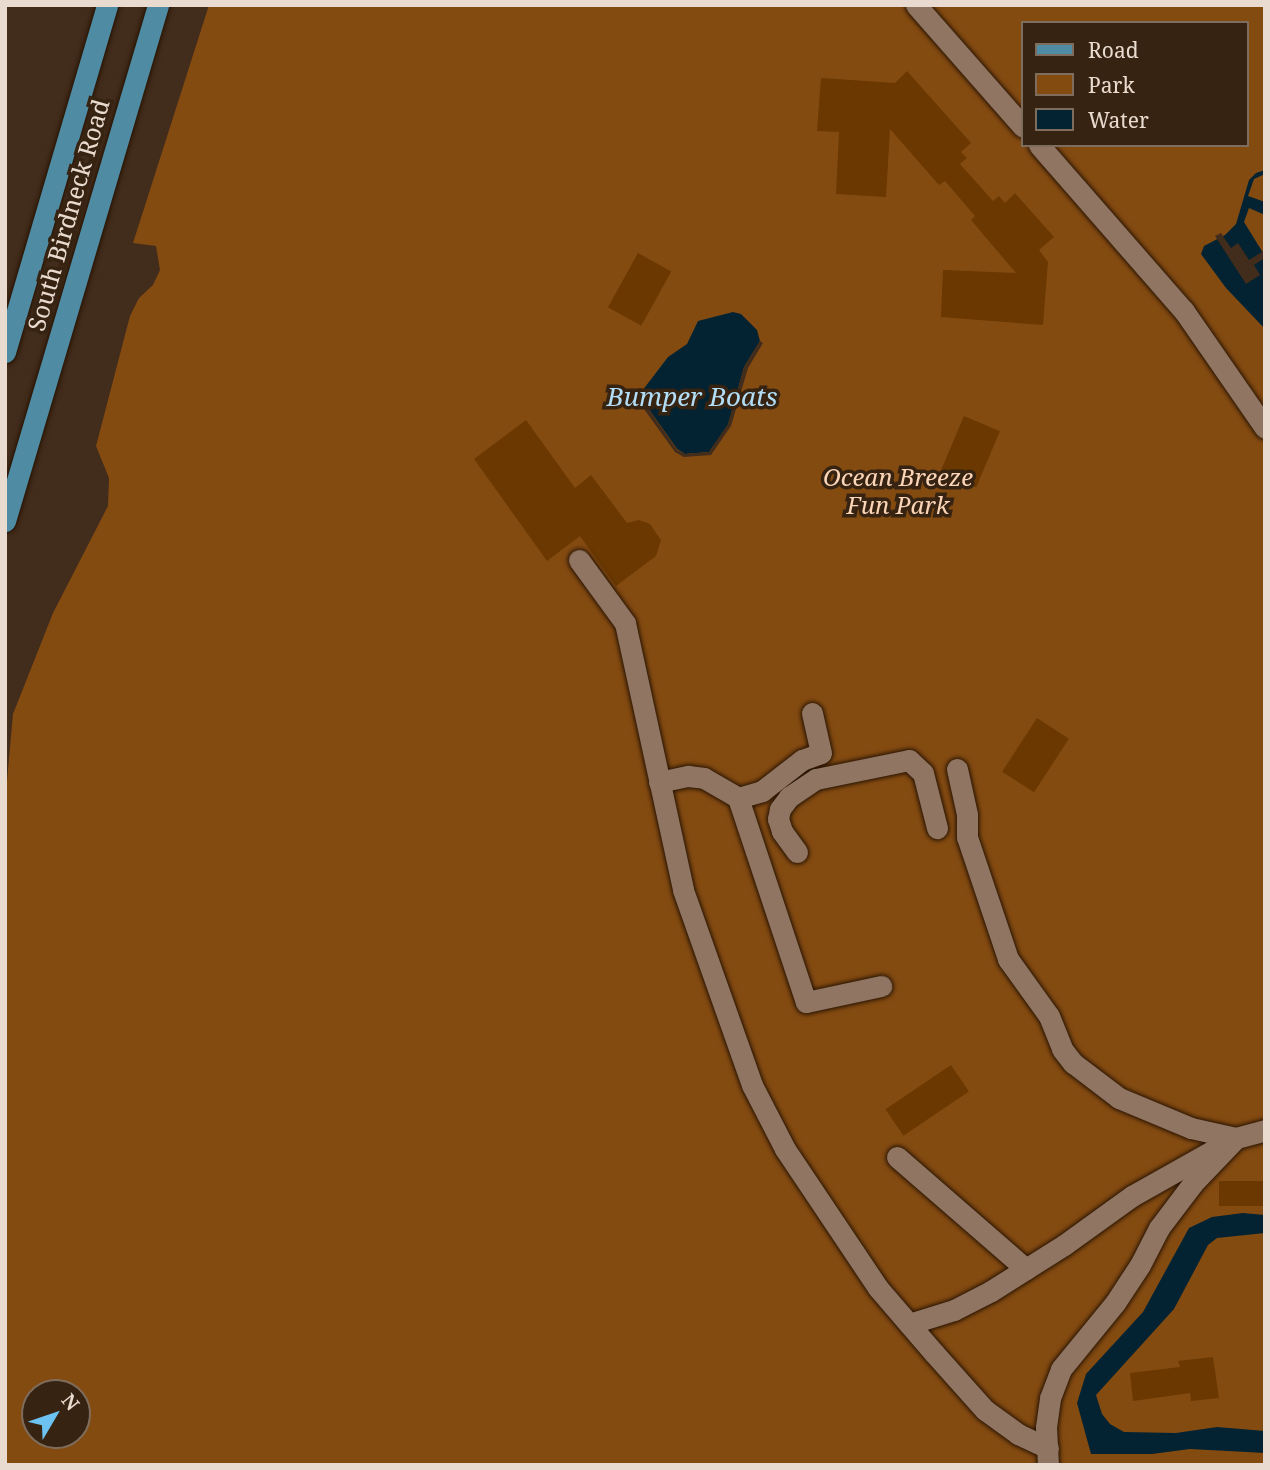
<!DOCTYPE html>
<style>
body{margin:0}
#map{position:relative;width:1270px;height:1470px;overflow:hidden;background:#422c1b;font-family:"Noto Serif",serif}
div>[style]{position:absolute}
.green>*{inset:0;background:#844b11}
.water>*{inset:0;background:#032332}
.pier>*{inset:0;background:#422c1b}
.building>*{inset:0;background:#6a3800;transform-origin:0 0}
.roads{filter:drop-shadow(0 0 2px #281404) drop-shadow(0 0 2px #281404)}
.minor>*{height:21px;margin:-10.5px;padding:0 10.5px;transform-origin:10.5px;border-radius:10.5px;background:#8f7562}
.major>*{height:21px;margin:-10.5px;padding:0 10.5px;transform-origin:10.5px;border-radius:10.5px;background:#4f8ba3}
span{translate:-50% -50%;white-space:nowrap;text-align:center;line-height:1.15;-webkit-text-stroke:7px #372311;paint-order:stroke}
.street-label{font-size:24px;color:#e9dbd0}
.park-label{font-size:24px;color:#fbd5b7;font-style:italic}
.water-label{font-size:26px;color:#b1ddf7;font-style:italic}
.frame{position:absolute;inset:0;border:7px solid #e9dbd0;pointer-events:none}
.legend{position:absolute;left:1021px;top:21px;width:228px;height:126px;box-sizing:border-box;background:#372311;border:2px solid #7e6d5d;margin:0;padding:9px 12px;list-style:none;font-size:21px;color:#e9dbd0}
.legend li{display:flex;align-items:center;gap:14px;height:35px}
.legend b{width:35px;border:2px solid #7e6d5d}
.north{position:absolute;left:21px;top:1379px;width:70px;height:70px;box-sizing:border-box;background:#372311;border:2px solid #7e6d5d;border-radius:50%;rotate:51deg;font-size:19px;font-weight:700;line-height:28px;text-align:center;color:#e9dbd0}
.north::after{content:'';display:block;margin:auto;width:24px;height:32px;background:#6cc3f2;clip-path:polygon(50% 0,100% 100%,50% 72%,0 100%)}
</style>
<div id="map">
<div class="green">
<i style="clip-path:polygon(evenodd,209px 5px,1265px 5px,1265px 1465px,5px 1465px,5px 804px,13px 714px,53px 613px,108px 506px,109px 478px,96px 446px,130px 316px,139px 298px,153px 285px,160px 270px,156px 246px,133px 243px,209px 5px,1023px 23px,1247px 23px,1247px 145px,1023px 145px,1023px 23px,209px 5px,35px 1393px,77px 1393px,77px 1435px,35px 1435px,35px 1393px)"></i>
</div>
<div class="water">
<i style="clip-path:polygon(1265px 170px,1265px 174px,1254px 179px,1248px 196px,1265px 202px,1265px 215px,1249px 208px,1244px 222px,1265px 256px,1265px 329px,1226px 288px,1201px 254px,1204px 246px,1225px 235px,1236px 224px,1249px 180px,1256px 173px)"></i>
<i style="clip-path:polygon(733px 312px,741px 314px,757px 330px,760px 341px,744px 367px,728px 425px,709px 452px,685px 454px,677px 449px,639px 395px,668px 357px,687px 344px,698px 321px)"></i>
<i style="clip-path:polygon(1243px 1213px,1265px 1215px,1265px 1233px,1217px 1238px,1208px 1245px,1174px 1309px,1096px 1395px,1102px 1414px,1110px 1424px,1124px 1432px,1176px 1433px,1217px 1427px,1265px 1431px,1265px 1453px,1190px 1449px,1152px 1454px,1091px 1454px,1077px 1403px,1086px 1374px,1143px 1312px,1189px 1228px,1212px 1217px)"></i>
</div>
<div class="pier">
<i style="clip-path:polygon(1221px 233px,1231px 248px,1238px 243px,1249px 260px,1265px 250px,1265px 258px,1254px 265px,1260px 275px,1246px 284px,1215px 236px)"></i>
<i style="clip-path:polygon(760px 341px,763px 343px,748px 368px,731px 426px,711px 455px,684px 457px,675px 452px,636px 398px,639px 395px,677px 450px,685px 454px,709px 452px,728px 424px,744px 367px)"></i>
</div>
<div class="building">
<i style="clip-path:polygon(907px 71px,971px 143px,961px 152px,967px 158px,960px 164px,993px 201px,999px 196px,1005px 203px,1015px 193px,1054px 237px,1039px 250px,1048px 262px,1043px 325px,941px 317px,943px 270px,1016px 273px,971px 220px,975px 216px,945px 181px,939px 185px,890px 129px,886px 197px,836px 194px,839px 132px,817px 131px,821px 78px,895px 83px)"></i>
<i style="left:638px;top:253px;width:38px;height:62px;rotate:29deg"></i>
<i style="left:964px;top:416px;width:39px;height:61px;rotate:23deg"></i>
<i style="clip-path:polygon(526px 420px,575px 488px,591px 475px,627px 523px,639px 520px,650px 524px,661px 540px,656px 556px,616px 586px,580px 536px,547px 561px,474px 459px)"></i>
<i style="left:1037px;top:718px;width:38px;height:64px;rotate:33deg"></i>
<i style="left:951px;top:1065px;width:32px;height:79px;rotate:56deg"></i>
<i style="left:1265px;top:1181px;width:25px;height:46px;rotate:90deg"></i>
<i style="clip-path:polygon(1213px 1357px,1219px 1398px,1191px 1401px,1190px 1393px,1133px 1401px,1130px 1373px,1180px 1367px,1178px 1361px)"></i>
</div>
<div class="roads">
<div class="minor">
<i style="left:916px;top:5px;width:162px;rotate:48.7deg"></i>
<i style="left:1039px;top:145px;width:220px;rotate:48.9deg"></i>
<i style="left:1184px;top:311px;width:142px;rotate:55.3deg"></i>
<i style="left:579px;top:560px;width:78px;rotate:53.9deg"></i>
<i style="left:625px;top:623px;width:273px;rotate:77.7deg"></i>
<i style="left:683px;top:890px;width:207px;rotate:70.5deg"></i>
<i style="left:752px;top:1085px;width:72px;rotate:62.7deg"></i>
<i style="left:785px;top:1149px;width:167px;rotate:56.2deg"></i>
<i style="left:878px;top:1288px;width:86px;rotate:49.3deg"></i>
<i style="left:934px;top:1353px;width:76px;rotate:48.2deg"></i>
<i style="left:985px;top:1410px;width:41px;rotate:36deg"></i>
<i style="left:1018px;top:1434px;width:33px;rotate:25deg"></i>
<i style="left:957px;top:769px;width:46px;rotate:77.5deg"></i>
<i style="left:967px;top:814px;width:23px;rotate:90deg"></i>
<i style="left:967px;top:837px;width:129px;rotate:71.4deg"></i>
<i style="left:1008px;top:959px;width:70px;rotate:54.3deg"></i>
<i style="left:1049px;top:1016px;width:35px;rotate:68deg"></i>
<i style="left:1062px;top:1049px;width:18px;rotate:52deg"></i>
<i style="left:1073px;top:1063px;width:58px;rotate:37.3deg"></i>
<i style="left:1119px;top:1098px;width:78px;rotate:22.6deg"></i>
<i style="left:1191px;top:1128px;width:46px;rotate:12.5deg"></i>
<i style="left:1236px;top:1138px;width:30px;rotate:-15deg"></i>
<i style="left:659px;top:782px;width:30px;rotate:-12deg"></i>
<i style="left:688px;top:776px;width:16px;rotate:7deg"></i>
<i style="left:704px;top:778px;width:39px;rotate:30deg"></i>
<i style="left:738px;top:798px;width:25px;rotate:-16deg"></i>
<i style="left:762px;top:791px;width:51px;rotate:-37.8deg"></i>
<i style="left:802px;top:760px;width:20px;rotate:-20deg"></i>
<i style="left:821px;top:753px;width:41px;rotate:-102.7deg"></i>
<i style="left:738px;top:798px;width:215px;rotate:71.6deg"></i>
<i style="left:806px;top:1002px;width:77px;rotate:-12deg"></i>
<i style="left:797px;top:852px;width:26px;rotate:-126deg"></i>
<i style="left:782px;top:831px;width:13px;rotate:-108deg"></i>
<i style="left:778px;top:819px;width:10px;rotate:-79deg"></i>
<i style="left:780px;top:809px;width:15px;rotate:-53deg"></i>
<i style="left:789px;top:797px;width:32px;rotate:-34deg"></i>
<i style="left:816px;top:779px;width:95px;rotate:-11.5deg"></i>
<i style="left:909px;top:760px;width:19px;rotate:43deg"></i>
<i style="left:923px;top:773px;width:57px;rotate:75.7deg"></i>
<i style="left:897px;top:1157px;width:171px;rotate:41deg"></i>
<i style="left:909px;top:1324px;width:47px;rotate:-17.3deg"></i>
<i style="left:954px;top:1310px;width:42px;rotate:-27.2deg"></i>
<i style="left:991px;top:1291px;width:86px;rotate:-32.2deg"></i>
<i style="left:1064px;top:1245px;width:84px;rotate:-35.8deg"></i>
<i style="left:1132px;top:1196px;width:100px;rotate:-29.4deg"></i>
<i style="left:1048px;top:1465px;width:38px;rotate:-93deg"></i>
<i style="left:1046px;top:1427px;width:29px;rotate:-82deg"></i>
<i style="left:1050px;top:1398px;width:31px;rotate:-69deg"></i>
<i style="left:1061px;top:1369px;width:85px;rotate:-50.7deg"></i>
<i style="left:1115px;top:1303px;width:45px;rotate:-56.7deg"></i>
<i style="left:1140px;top:1265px;width:42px;rotate:-62.8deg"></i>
<i style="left:1159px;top:1228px;width:56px;rotate:-52.9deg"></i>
<i style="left:1193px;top:1183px;width:62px;rotate:-46.3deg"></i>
</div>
<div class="major">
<i style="left:5px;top:352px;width:362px;rotate:-73.6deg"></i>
<i style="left:5px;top:521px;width:538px;rotate:-73.48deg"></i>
</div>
</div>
<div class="street-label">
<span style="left:68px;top:215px;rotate:-74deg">South Birdneck Road</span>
</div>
<div class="park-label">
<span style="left:898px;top:491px">Ocean Breeze<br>Fun Park</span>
</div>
<div class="water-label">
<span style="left:692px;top:397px">Bumper Boats</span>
</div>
<div class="frame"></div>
<ul class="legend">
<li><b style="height:9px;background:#4f8ba3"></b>Road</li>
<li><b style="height:19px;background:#844b11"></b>Park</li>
<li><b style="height:19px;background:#032332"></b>Water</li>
</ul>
<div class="north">N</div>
</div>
